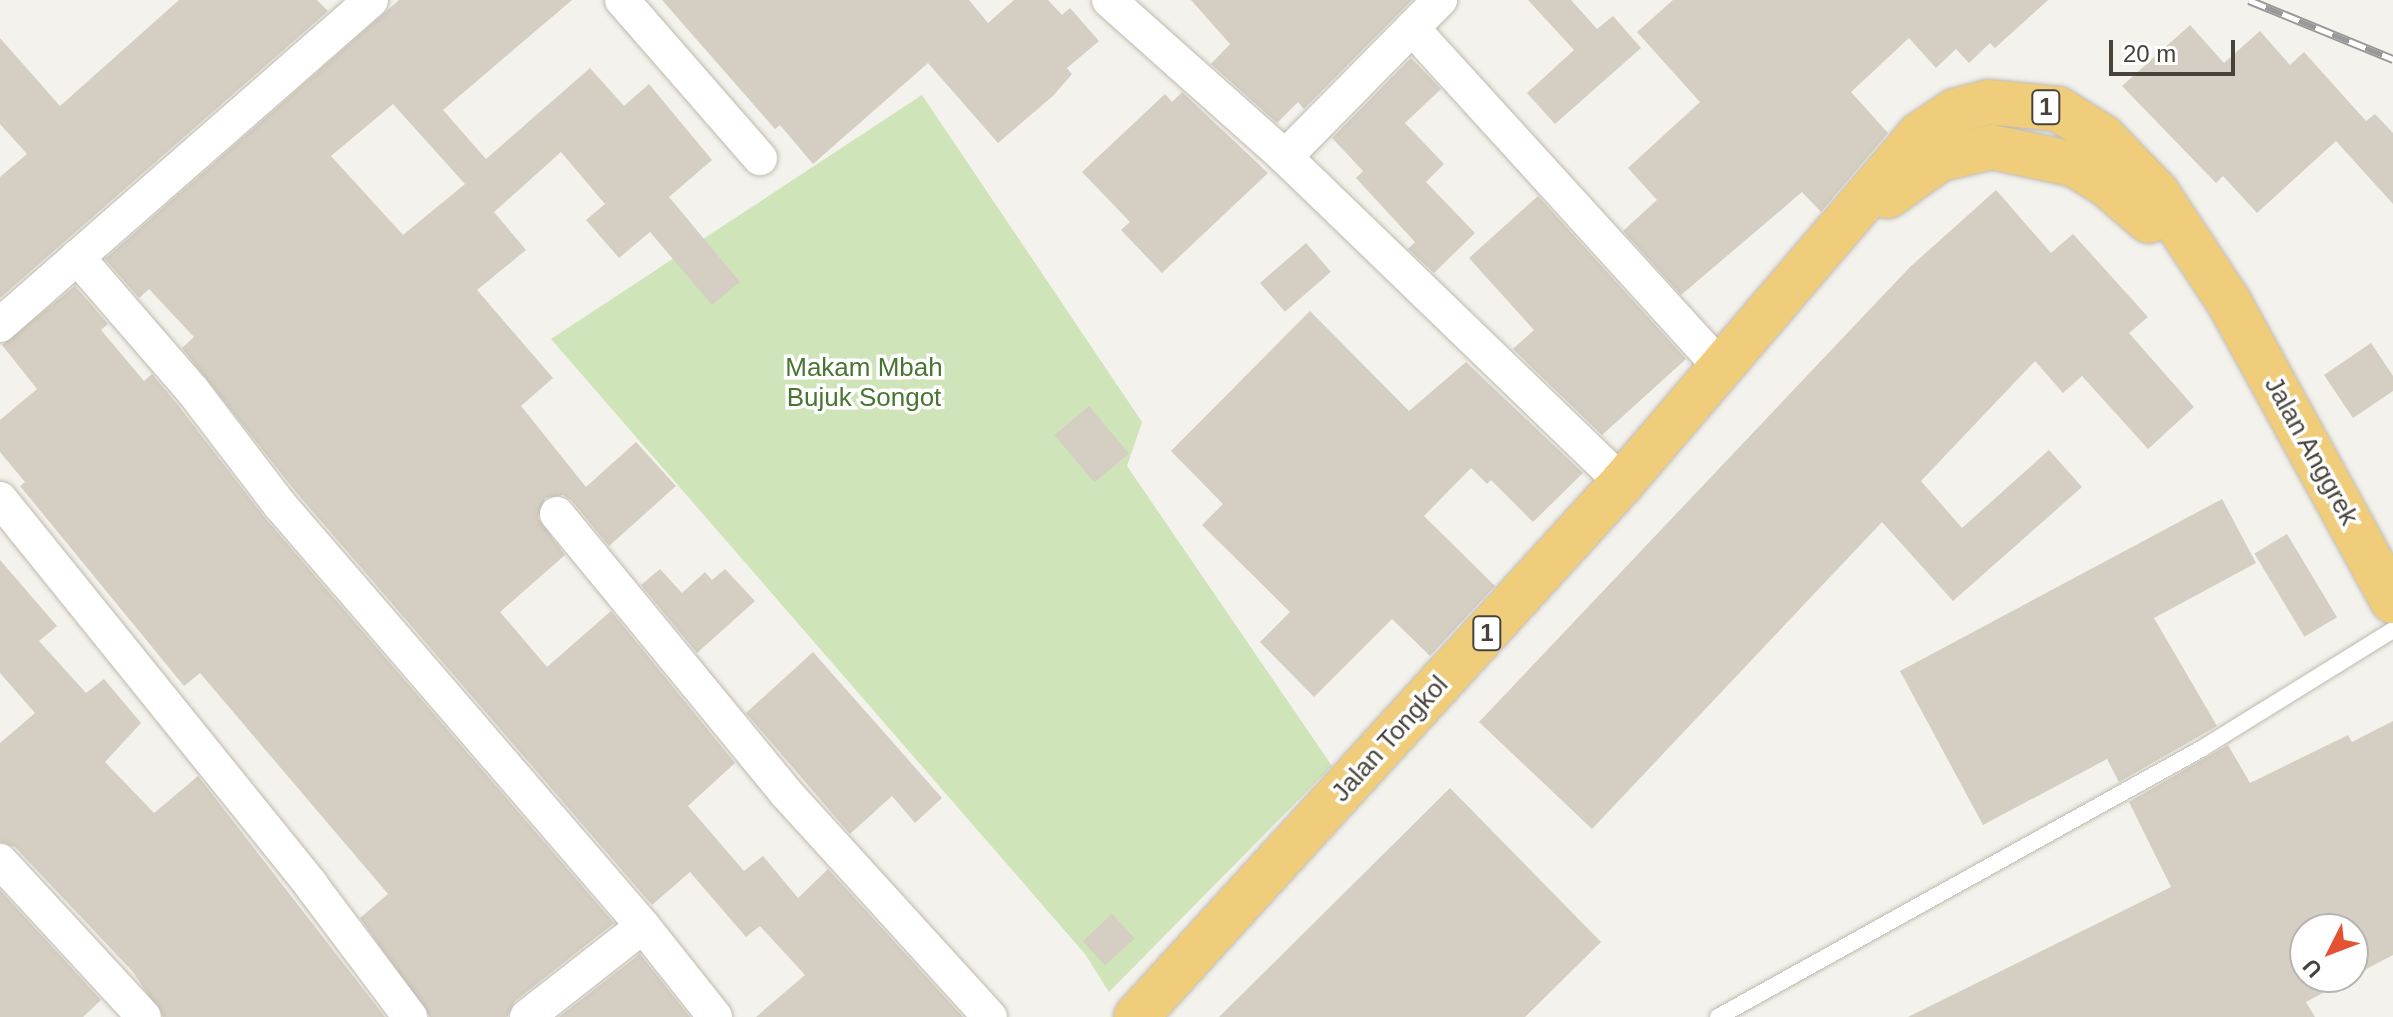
<!DOCTYPE html>
<style>
body{margin:0}
#map{position:relative;width:2393px;height:1017px;overflow:hidden;background:#f4f2ec;font-family:Helvetica,sans-serif}
div>[style]{position:absolute}
.green>*{inset:0;background:#cfe4b9}
.building>*{inset:0;background:#d5cec2;transform-origin:0 0}
.roads{filter:drop-shadow(0 0 2px #bfbaaf) drop-shadow(0 0 2px #bfbaaf)}
.lane>*{height:16px;margin:-8px;padding:0 8px;transform-origin:8px;border-radius:8px;background:#fff}
.street>*{height:34px;margin:-17px;padding:0 17px;transform-origin:17px;border-radius:17px;background:#fff}
.highway>*{height:44px;margin:-22px;padding:0 22px;transform-origin:22px;border-radius:22px;background:#f0cd7b}
.rail>*{height:9px;margin-top:-4.5px;transform-origin:0;background:repeating-linear-gradient(90deg,#fff 0 18px,#999 0 36px);box-sizing:border-box;border-block:2px solid #999}
span{translate:-50% -50%;white-space:nowrap;text-align:center;line-height:1.15;-webkit-text-stroke:7px #fff;paint-order:stroke}
.shield-label span{padding:2px 6px;background:#fff;border:2px solid;border-radius:6px;-webkit-text-stroke-width:0}
.shield-label{font-size:24px;color:#48433a;font-weight:700}
.park-label{font-size:26px;color:#497532}
.street-label{font-size:26px;color:#48433a}
.north{position:absolute;left:2289px;top:913px;width:80px;height:80px;box-sizing:border-box;background:#fff;border:2px solid #b6b4b0;border-radius:50%;rotate:228deg;font-size:22px;font-weight:700;line-height:32px;text-align:center;color:#48433a}
.north::after{content:'';display:block;margin:auto;width:28px;height:36px;background:#e55232;clip-path:polygon(50% 0,100% 100%,50% 72%,0 100%)}
.scale{position:absolute;left:2109px;top:40px;width:126px;height:36px;box-sizing:border-box;border:4px solid #48433a;border-top:0;padding-left:10px;font-size:24px;line-height:28px;white-space:nowrap;color:#48433a;-webkit-text-stroke:6px #fff;paint-order:stroke}
</style>
<div id="map">
<div class="green">
<i style="clip-path:polygon(922px 95px,1142px 422px,1127px 466px,1332px 766px,1109px 992px,1085px 954px,551px 339px)"></i>
</div>
<div class="building">
<i style="clip-path:polygon(179px 0,317px 0,328px 11px,0 298px,0 177px,27px 154px,0 124px,0 38px,60px 106px)"></i>
<i style="clip-path:polygon(evenodd,399px 0,572px 0,443px 110px,486px 159px,590px 68px,624px 106px,649px 84px,712px 160px,669px 197px,740px 282px,712px 305px,650px 232px,619px 258px,586px 220px,605px 204px,561px 152px,494px 212px,526px 250px,477px 290px,553px 378px,521px 406px,586px 487px,636px 442px,676px 486px,609px 546px,572px 501px,563px 495px,545px 498px,538px 518px,565px 555px,500px 612px,547px 667px,611px 611px,735px 763px,688px 806px,744px 871px,763px 856px,798px 898px,828px 869px,963px 1017px,756px 1017px,805px 975px,760px 926px,746px 937px,690px 872px,652px 905px,296px 492px,182px 348px,194px 337px,149px 289px,139px 298px,105px 259px,399px 0,393px 104px,465px 184px,403px 235px,331px 156px,393px 104px)"></i>
<i style="clip-path:polygon(662px 0,969px 0,988px 23px,1014px 0,1048px 0,1062px 15px,1070px 8px,1099px 41px,1067px 68px,1072px 74px,1053px 96px,998px 143px,928px 63px,813px 164px,780px 125px,775px 129px)"></i>
<i style="clip-path:polygon(1191px 0,1412px 0,1304px 109px,1298px 102px,1277px 123px,1211px 64px,1230px 44px)"></i>
<i style="clip-path:polygon(1528px 0,1571px 0,1597px 29px,1613px 16px,1641px 48px,1555px 124px,1527px 93px,1574px 50px)"></i>
<i style="clip-path:polygon(1673px 0,2048px 0,1995px 48px,1990px 43px,1969px 63px,1956px 49px,1936px 68px,1909px 38px,1851px 92px,1888px 133px,1821px 212px,1802px 192px,1681px 295px,1623px 231px,1657px 200px,1628px 168px,1700px 102px,1637px 32px)"></i>
<i style="clip-path:polygon(2190px 25px,2224px 63px,2260px 31px,2290px 65px,2304px 52px,2366px 121px,2375px 114px,2393px 133px,2393px 204px,2336px 141px,2257px 213px,2223px 176px,2216px 183px,2122px 86px)"></i>
<i style="clip-path:polygon(1411px 58px,1441px 89px,1405px 123px,1444px 164px,1426px 182px,1475px 233px,1434px 273px,1408px 249px,1415px 242px,1356px 178px,1363px 171px,1332px 138px)"></i>
<i style="clip-path:polygon(1182px 92px,1268px 173px,1162px 273px,1121px 230px,1130px 222px,1082px 172px,1165px 94px,1172px 102px)"></i>
<i style="clip-path:polygon(1996px 190px,2051px 253px,2073px 234px,2148px 317px,2129px 333px,2194px 407px,2148px 449px,2082px 376px,2063px 393px,2035px 361px,1921px 481px,1962px 528px,2049px 450px,2082px 487px,1953px 601px,1882px 522px,1592px 829px,1479px 722px,1910px 267px)"></i>
<i style="clip-path:polygon(1538px 196px,1686px 359px,1602px 435px,1513px 349px,1534px 330px,1469px 258px)"></i>
<i style="left:1306px;top:243px;width:38px;height:61px;rotate:49deg"></i>
<i style="clip-path:polygon(75px 286px,108px 324px,101px 330px,144px 381px,152px 374px,177px 404px,265px 518px,614px 923px,515px 1001px,507px 1017px,430px 1017px,360px 918px,388px 894px,200px 673px,184px 686px,20px 486px,25px 482px,0 452px,0 420px,37px 389px,2px 345px)"></i>
<i style="clip-path:polygon(1310px 311px,1409px 411px,1466px 362px,1583px 473px,1533px 522px,1491px 480px,1487px 484px,1471px 468px,1424px 516px,1495px 586px,1430px 656px,1392px 619px,1314px 697px,1260px 642px,1290px 612px,1202px 525px,1223px 504px,1171px 451px)"></i>
<i style="clip-path:polygon(2371px 343px,2393px 376px,2393px 391px,2353px 418px,2324px 375px)"></i>
<i style="left:1089px;top:406px;width:62px;height:45px;rotate:50deg"></i>
<i style="clip-path:polygon(2222px 499px,2256px 563px,2154px 618px,2217px 726px,2119px 782px,2107px 759px,1983px 825px,1900px 671px)"></i>
<i style="left:2287px;top:534px;width:97px;height:38px;rotate:59deg"></i>
<i style="clip-path:polygon(0 560px,57px 626px,39px 641px,86px 693px,104px 679px,141px 723px,105px 762px,154px 813px,198px 776px,385px 1017px,163px 1017px,133px 972px,15px 847px,0 842px,0 743px,35px 713px,0 673px)"></i>
<i style="clip-path:polygon(660px 569px,682px 593px,705px 572px,712px 580px,725px 569px,755px 601px,697px 653px,641px 585px)"></i>
<i style="clip-path:polygon(813px 652px,942px 798px,915px 823px,892px 796px,850px 834px,746px 713px)"></i>
<i style="clip-path:polygon(2393px 721px,2393px 955px,2353px 976px,2353px 929px,2305px 929px,2305px 977px,2352px 977px,2306px 1002px,2315px 1017px,1908px 1017px,2171px 887px,2129px 802px,2228px 745px,2250px 783px,2348px 735px,2352px 742px)"></i>
<i style="clip-path:polygon(1450px 788px,1601px 942px,1525px 1017px,1219px 1017px)"></i>
<i style="clip-path:polygon(0 890px,101px 1000px,83px 1017px,0 1017px)"></i>
<i style="left:1112px;top:914px;width:33px;height:40px;rotate:47deg"></i>
<i style="clip-path:polygon(640px 954px,690px 1017px,559px 1017px)"></i>
</div>
<div class="roads">
<div class="lane">
<i style="left:1718px;top:1017px;width:552px;rotate:-29.02deg"></i>
<i style="left:2201px;top:749px;width:226px;rotate:-31.8deg"></i>
</div>
<div class="street">
<i style="left:622px;top:0;width:210px;rotate:48.9deg"></i>
<i style="left:1109px;top:0;width:236px;rotate:41.7deg"></i>
<i style="left:1285px;top:157px;width:469px;rotate:44deg"></i>
<i style="left:1412px;top:28px;width:461px;rotate:47.7deg"></i>
<i style="left:1285px;top:157px;width:221px;rotate:-45.4deg"></i>
<i style="left:77px;top:257px;width:177px;rotate:49.1deg"></i>
<i style="left:193px;top:391px;width:143px;rotate:52.7deg"></i>
<i style="left:280px;top:505px;width:556px;rotate:49.23deg"></i>
<i style="left:643px;top:926px;width:116px;rotate:51.6deg"></i>
<i style="left:0;top:325px;width:493px;rotate:-41.2deg"></i>
<i style="left:0;top:499px;width:496px;rotate:51.1deg"></i>
<i style="left:311px;top:885px;width:165px;rotate:53.1deg"></i>
<i style="left:557px;top:514px;width:361px;rotate:50.6deg"></i>
<i style="left:786px;top:793px;width:303px;rotate:47.7deg"></i>
<i style="left:0;top:861px;width:212px;rotate:47.3deg"></i>
<i style="left:527px;top:1017px;width:147px;rotate:-38.1deg"></i>
</div>
<div class="highway">
<i style="left:1888px;top:196px;width:64px;rotate:-35.4deg"></i>
<i style="left:1940px;top:159px;width:53px;rotate:-13deg"></i>
<i style="left:1992px;top:147px;width:83px;rotate:11.9deg"></i>
<i style="left:2073px;top:164px;width:37px;rotate:31deg"></i>
<i style="left:2105px;top:183px;width:58px;rotate:40.8deg"></i>
<i style="left:1136px;top:1017px;width:722px;rotate:-47.69deg"></i>
<i style="left:1622px;top:483px;width:458px;rotate:-49.5deg"></i>
<i style="left:1919px;top:135px;width:43px;rotate:-33.7deg"></i>
<i style="left:1955px;top:111px;width:34px;rotate:-15deg"></i>
<i style="left:1988px;top:102px;width:70px;rotate:5.7deg"></i>
<i style="left:2058px;top:109px;width:53px;rotate:31.9deg"></i>
<i style="left:2103px;top:137px;width:78px;rotate:46deg"></i>
<i style="left:2157px;top:193px;width:131px;rotate:56.6deg"></i>
<i style="left:2229px;top:302px;width:341px;rotate:61.3deg"></i>
</div>
</div>
<div class="rail">
<i style="left:2249px;top:0;width:156px;rotate:22.3deg"></i>
</div>
<div class="shield-label">
<span style="left:2046px;top:107px">1</span>
<span style="left:1487px;top:633px">1</span>
</div>
<div class="park-label">
<span style="left:864px;top:383px">Makam Mbah<br>Bujuk Songot</span>
</div>
<div class="street-label">
<span style="left:2311px;top:451px;rotate:61deg">Jalan Anggrek</span>
<span style="left:1390px;top:739px;rotate:-48deg">Jalan Tongkol</span>
</div>
<div class="north">U</div>
<div class="scale">20 m</div>
</div>
